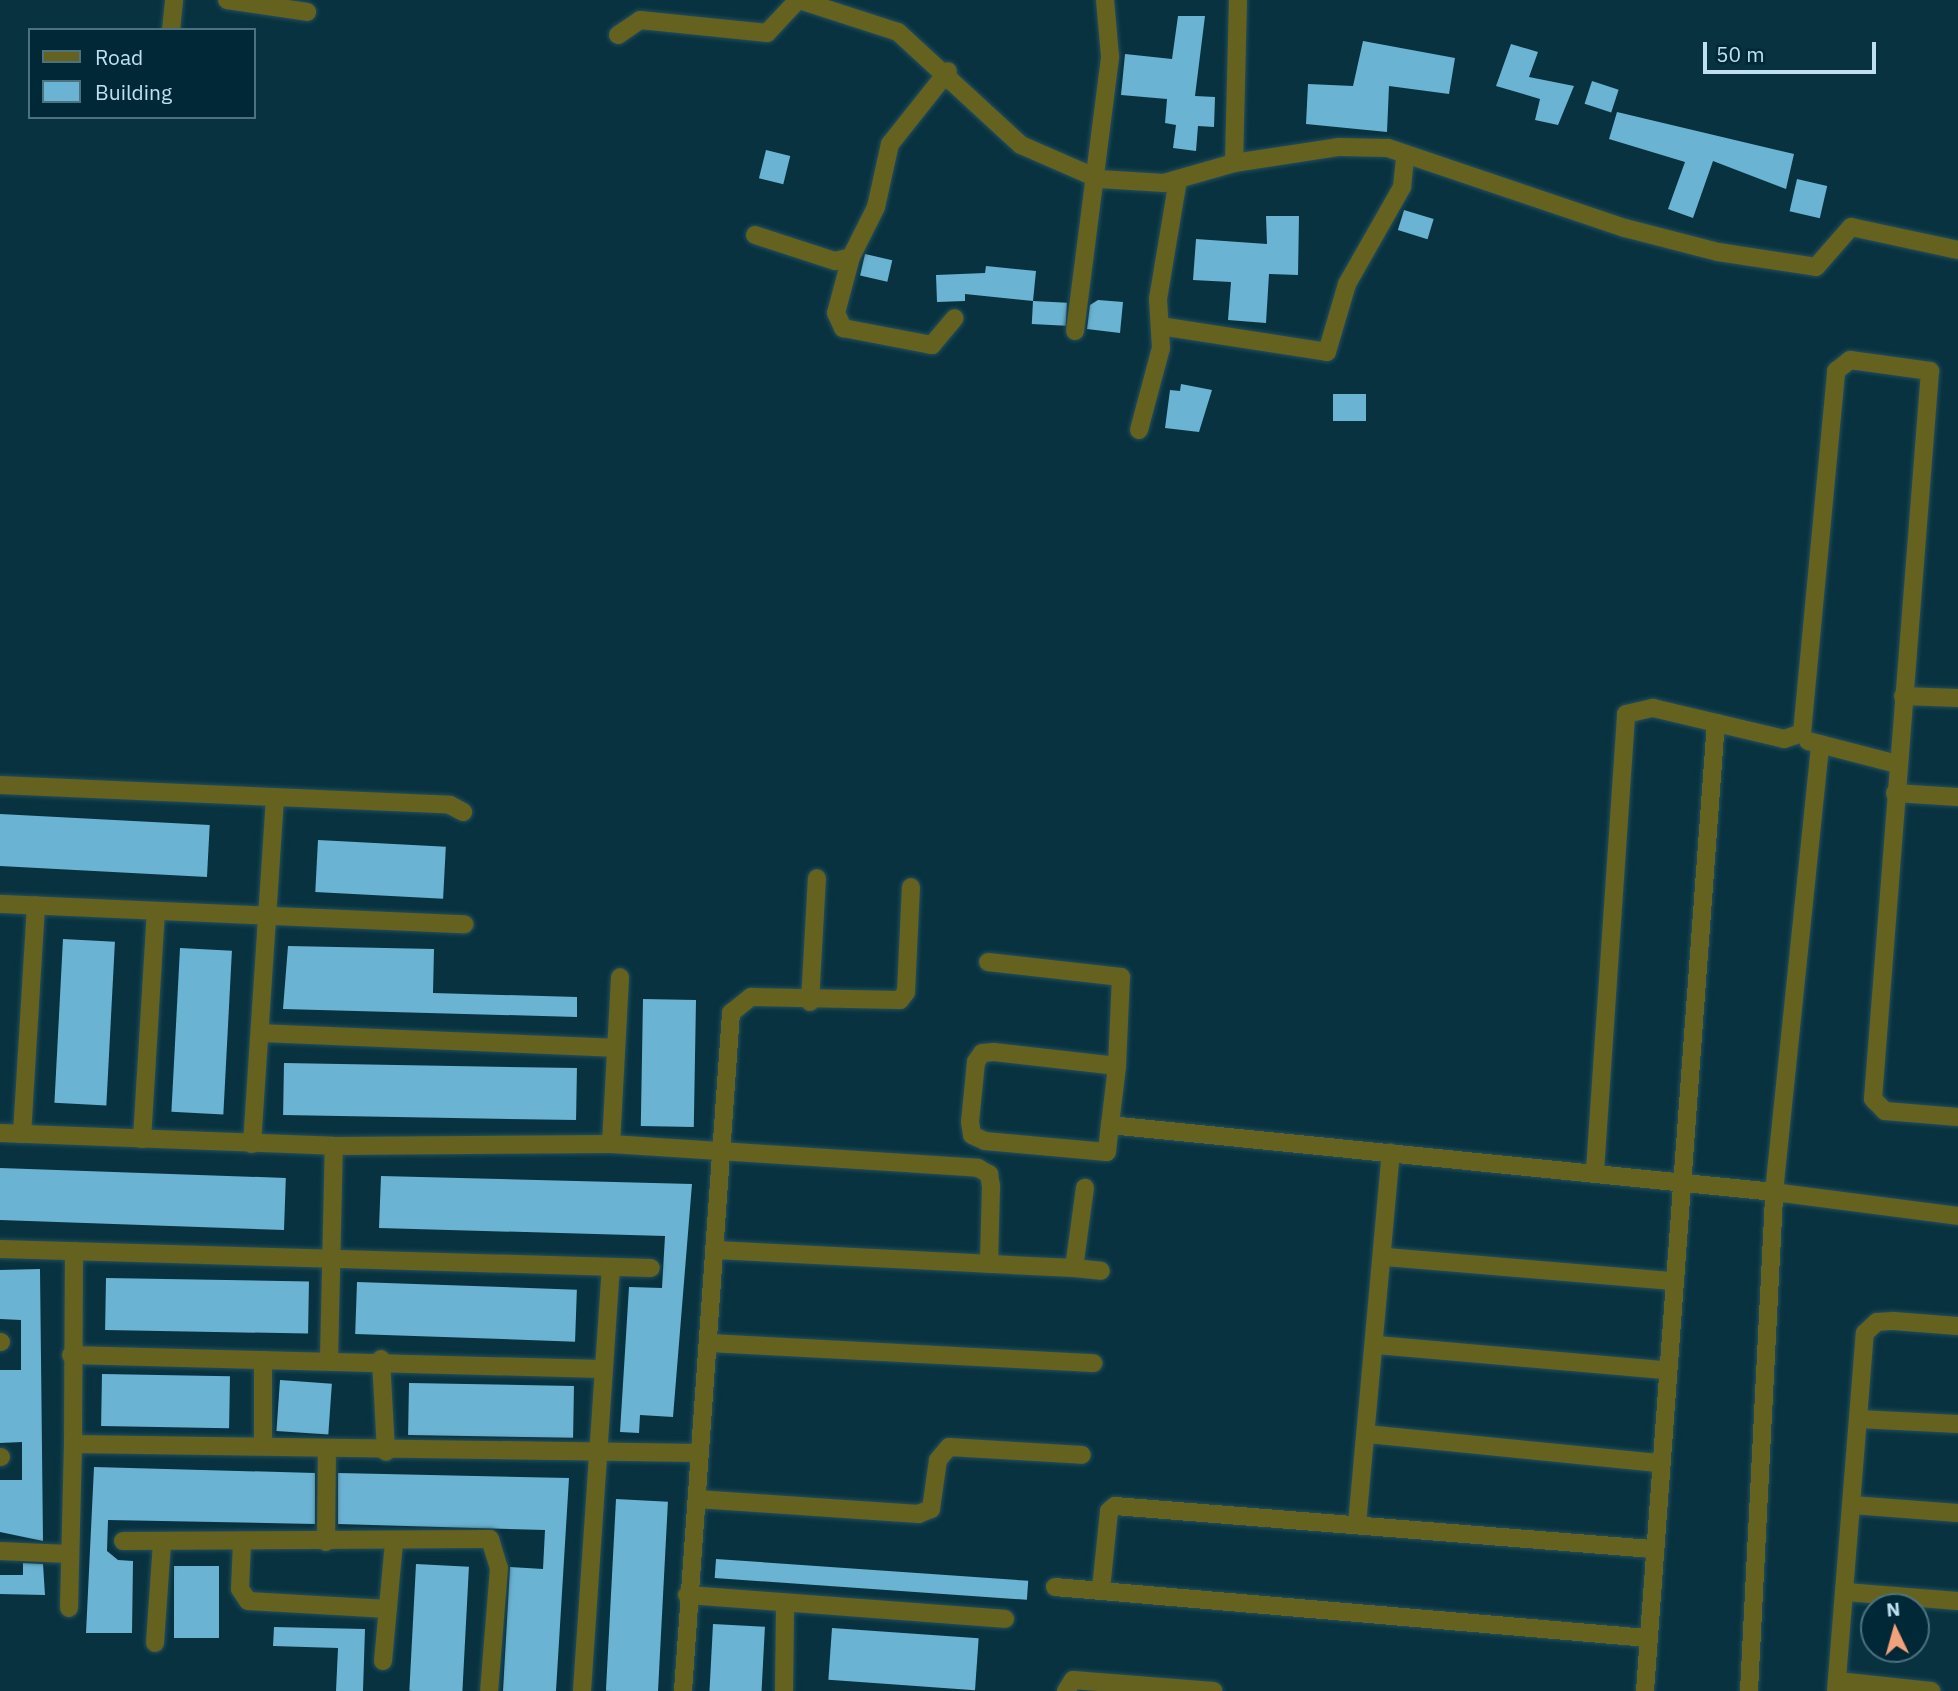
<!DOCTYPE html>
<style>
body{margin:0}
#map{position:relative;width:1958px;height:1691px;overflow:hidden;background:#083240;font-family:"IBM Plex Sans",sans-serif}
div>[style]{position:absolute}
.building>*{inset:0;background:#6bb3d2;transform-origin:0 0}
.roads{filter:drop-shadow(0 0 2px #254e5c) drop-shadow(0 0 2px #254e5c)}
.minor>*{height:18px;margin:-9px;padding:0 9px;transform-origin:9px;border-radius:9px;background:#65621f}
span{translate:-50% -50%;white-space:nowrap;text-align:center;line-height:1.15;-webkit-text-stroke:7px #002836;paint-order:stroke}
.legend{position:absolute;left:28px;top:28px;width:228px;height:91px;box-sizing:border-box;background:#002836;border:2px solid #4c7280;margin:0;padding:9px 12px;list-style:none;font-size:21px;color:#bee0f0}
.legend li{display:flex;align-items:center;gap:14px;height:35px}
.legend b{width:35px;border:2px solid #4c7280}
.north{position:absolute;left:1860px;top:1593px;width:70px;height:70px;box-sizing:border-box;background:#002836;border:2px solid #4c7280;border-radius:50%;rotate:355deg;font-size:19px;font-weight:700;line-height:28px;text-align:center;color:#bee0f0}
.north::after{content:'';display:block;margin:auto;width:24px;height:32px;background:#f1a27b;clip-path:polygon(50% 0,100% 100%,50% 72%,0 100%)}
.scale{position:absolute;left:1703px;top:42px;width:173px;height:32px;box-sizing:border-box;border:4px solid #bee0f0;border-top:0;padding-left:9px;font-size:21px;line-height:24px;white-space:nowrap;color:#bee0f0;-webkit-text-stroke:5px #002836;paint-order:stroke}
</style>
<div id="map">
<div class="building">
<i style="clip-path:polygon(1178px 16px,1205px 16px,1195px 96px,1215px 97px,1214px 127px,1198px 126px,1196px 151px,1173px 148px,1176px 125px,1165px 123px,1167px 99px,1121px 95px,1125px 54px,1172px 59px)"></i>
<i style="clip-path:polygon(1363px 41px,1455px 58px,1449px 94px,1389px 86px,1387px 132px,1306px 124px,1308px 84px,1353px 86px)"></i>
<i style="clip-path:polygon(1511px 44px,1538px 52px,1529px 77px,1574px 86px,1558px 125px,1535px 120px,1540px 99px,1496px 86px)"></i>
<i style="left:1592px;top:81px;width:28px;height:24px;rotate:18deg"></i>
<i style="clip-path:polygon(1617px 112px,1794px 154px,1786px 189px,1713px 161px,1693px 218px,1668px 209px,1685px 162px,1609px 139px)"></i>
<i style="left:766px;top:150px;width:25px;height:29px;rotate:14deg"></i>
<i style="left:1797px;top:179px;width:31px;height:33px;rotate:13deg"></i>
<i style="left:1404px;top:210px;width:31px;height:21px;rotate:17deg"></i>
<i style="clip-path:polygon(1266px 216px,1299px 216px,1298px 275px,1269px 274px,1266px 323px,1228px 320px,1231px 282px,1193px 280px,1196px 239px,1267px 244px)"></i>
<i style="left:865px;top:254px;width:28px;height:22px;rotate:13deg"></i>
<i style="clip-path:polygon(986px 266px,1036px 271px,1033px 301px,965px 294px,965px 301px,937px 302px,936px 275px,985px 273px)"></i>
<i style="clip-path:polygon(1098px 300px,1123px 302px,1120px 333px,1087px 329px,1090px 305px)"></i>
<i style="left:1033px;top:301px;width:34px;height:23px;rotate:3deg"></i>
<i style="clip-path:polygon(1181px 384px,1212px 390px,1199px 432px,1165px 428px,1170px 390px,1180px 391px)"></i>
<i style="left:1366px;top:394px;width:27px;height:33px;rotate:90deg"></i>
<i style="left:0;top:814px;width:210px;height:52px;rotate:3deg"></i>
<i style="left:318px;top:840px;width:128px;height:52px;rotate:3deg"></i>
<i style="left:63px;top:939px;width:52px;height:164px;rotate:3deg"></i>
<i style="clip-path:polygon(288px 946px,434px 949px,433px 993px,577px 997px,577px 1017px,283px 1009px)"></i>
<i style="left:180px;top:948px;width:52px;height:164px;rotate:3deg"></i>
<i style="left:643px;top:999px;width:53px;height:127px;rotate:1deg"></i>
<i style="left:284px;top:1063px;width:293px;height:52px;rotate:1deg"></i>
<i style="left:0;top:1168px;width:286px;height:52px;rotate:2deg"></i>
<i style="clip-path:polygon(381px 1176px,692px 1184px,673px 1417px,640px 1415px,639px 1433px,620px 1432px,629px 1287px,662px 1288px,665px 1236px,379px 1228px)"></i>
<i style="clip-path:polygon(40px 1269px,41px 1358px,43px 1541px,0 1532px,0 1480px,22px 1480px,22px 1442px,0 1443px,0 1370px,21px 1370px,21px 1320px,0 1319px,0 1270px)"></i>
<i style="left:106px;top:1278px;width:203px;height:52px;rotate:1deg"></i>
<i style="left:357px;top:1282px;width:220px;height:52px;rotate:2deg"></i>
<i style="left:102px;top:1374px;width:128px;height:52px;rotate:1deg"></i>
<i style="left:280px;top:1380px;width:52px;height:51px;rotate:4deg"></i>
<i style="left:409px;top:1383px;width:165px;height:52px;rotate:1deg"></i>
<i style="clip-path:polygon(94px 1467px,315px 1473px,315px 1524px,108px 1520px,107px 1551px,118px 1560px,133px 1561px,132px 1633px,86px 1633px)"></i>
<i style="clip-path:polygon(338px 1473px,569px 1478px,556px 1691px,503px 1691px,510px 1567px,543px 1569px,545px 1530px,338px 1524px)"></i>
<i style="left:616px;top:1499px;width:52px;height:192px;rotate:3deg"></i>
<i style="left:716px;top:1559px;width:313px;height:19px;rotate:4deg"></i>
<i style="clip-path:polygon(23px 1563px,43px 1564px,45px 1595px,0 1594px,0 1575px,23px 1575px)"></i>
<i style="left:416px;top:1564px;width:53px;height:127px;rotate:3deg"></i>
<i style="left:174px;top:1566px;width:45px;height:72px"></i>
<i style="left:713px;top:1624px;width:52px;height:67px;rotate:3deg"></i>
<i style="clip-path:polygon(274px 1627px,365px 1629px,363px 1691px,336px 1691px,338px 1648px,273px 1646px)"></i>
<i style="left:832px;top:1628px;width:147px;height:52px;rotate:4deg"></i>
</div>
<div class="roads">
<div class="minor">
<i style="left:227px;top:0;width:81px;rotate:8.5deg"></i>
<i style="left:799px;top:0;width:104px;rotate:17.9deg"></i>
<i style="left:898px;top:32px;width:167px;rotate:42.6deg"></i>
<i style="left:1021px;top:145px;width:85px;rotate:23.6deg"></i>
<i style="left:1099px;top:179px;width:65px;rotate:3.5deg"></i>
<i style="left:1164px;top:183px;width:73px;rotate:-15.9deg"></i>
<i style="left:1234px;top:163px;width:105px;rotate:-8.7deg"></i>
<i style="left:1338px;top:147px;width:50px;rotate:1.1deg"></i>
<i style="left:1388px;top:148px;width:250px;rotate:18.7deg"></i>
<i style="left:1625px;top:228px;width:96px;rotate:14.5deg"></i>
<i style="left:1718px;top:252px;width:99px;rotate:8.7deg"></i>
<i style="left:1816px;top:267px;width:53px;rotate:-48.8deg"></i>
<i style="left:1851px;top:227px;width:109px;rotate:12.1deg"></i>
<i style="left:171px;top:30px;width:30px;rotate:-84deg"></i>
<i style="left:618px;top:35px;width:27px;rotate:-34deg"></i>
<i style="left:640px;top:20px;width:128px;rotate:5.8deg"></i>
<i style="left:767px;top:33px;width:45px;rotate:-46.8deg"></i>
<i style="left:1234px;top:163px;width:163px;rotate:-88.6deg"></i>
<i style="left:755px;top:235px;width:84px;rotate:18deg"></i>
<i style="left:835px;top:261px;width:16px;rotate:-14deg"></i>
<i style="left:851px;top:257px;width:56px;rotate:-63.4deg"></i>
<i style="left:876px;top:207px;width:65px;rotate:-77.5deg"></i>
<i style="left:890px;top:144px;width:93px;rotate:-51.5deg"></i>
<i style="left:851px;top:257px;width:58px;rotate:105deg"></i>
<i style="left:836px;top:313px;width:17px;rotate:65deg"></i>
<i style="left:843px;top:328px;width:91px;rotate:10.8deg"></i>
<i style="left:932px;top:345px;width:35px;rotate:-50deg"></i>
<i style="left:1160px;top:326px;width:169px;rotate:8.8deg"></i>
<i style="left:1327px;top:352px;width:71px;rotate:-73.6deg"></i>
<i style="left:1347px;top:284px;width:112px;rotate:-60.4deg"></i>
<i style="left:1402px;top:187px;width:30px;rotate:-84deg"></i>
<i style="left:1075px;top:331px;width:277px;rotate:-82.7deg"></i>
<i style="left:1110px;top:56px;width:56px;rotate:-95.1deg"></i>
<i style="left:1139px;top:430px;width:85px;rotate:-75deg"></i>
<i style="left:1161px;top:348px;width:49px;rotate:-93.5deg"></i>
<i style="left:1158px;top:299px;width:121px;rotate:-80.5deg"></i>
<i style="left:1903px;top:696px;width:55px;rotate:2.1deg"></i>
<i style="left:1808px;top:741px;width:92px;rotate:14.5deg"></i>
<i style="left:0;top:785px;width:450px;rotate:2.5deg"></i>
<i style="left:450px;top:805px;width:15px;rotate:28deg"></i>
<i style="left:1895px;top:793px;width:63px;rotate:3.6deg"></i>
<i style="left:0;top:904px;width:465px;rotate:2.5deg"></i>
<i style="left:988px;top:962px;width:134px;rotate:6.4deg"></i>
<i style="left:1121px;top:977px;width:89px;rotate:92.6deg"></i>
<i style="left:810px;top:1002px;width:124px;rotate:-86.8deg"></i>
<i style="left:260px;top:1033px;width:356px;rotate:2.4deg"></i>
<i style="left:1110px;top:1125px;width:59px;rotate:-83.2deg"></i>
<i style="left:1117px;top:1066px;width:124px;rotate:-173.5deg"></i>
<i style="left:994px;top:1052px;width:12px;rotate:175deg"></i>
<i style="left:982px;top:1053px;width:11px;rotate:124deg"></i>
<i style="left:976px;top:1062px;width:60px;rotate:95.7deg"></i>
<i style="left:970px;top:1122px;width:13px;rotate:81deg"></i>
<i style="left:972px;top:1135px;width:14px;rotate:25deg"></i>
<i style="left:985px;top:1141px;width:122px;rotate:5.2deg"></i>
<i style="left:1107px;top:1152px;width:27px;rotate:-84deg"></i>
<i style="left:1110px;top:1125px;width:667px;rotate:5.76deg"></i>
<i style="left:1774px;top:1192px;width:450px;rotate:-84.1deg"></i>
<i style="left:0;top:1133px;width:334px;rotate:2.2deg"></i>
<i style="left:334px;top:1146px;width:277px;rotate:-0.4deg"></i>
<i style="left:611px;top:1144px;width:368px;rotate:3.7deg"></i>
<i style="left:978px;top:1168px;width:13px;rotate:29deg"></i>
<i style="left:989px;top:1174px;width:12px;rotate:81deg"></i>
<i style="left:991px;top:1186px;width:78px;rotate:91.5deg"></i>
<i style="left:22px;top:1134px;width:229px;rotate:-86.5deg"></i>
<i style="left:142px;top:1139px;width:227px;rotate:-86.5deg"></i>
<i style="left:252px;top:1144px;width:345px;rotate:-86.2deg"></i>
<i style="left:611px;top:1144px;width:167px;rotate:-86.9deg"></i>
<i style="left:1595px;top:1171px;width:458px;rotate:-86.1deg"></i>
<i style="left:1626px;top:714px;width:28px;rotate:-13deg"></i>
<i style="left:1653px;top:708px;width:135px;rotate:13.3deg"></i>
<i style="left:1784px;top:739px;width:19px;rotate:-18deg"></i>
<i style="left:1802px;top:733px;width:364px;rotate:-84.6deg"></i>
<i style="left:1836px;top:371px;width:18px;rotate:-38deg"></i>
<i style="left:1850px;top:360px;width:81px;rotate:7.8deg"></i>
<i style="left:1930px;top:371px;width:730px;rotate:94.48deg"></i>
<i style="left:1873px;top:1099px;width:17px;rotate:45deg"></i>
<i style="left:1885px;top:1111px;width:73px;rotate:4.7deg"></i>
<i style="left:0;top:1249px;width:651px;rotate:1.67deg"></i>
<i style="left:716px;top:1250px;width:358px;rotate:2.9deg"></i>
<i style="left:1074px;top:1268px;width:81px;rotate:-82.2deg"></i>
<i style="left:74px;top:1251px;width:193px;rotate:90.3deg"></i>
<i style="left:73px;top:1444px;width:626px;rotate:0.82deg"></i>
<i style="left:1386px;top:1257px;width:288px;rotate:4.8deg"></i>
<i style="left:1074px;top:1268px;width:27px;rotate:6deg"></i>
<i style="left:0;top:1342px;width:1px"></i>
<i style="left:709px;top:1343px;width:385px;rotate:3deg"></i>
<i style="left:1377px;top:1345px;width:288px;rotate:5deg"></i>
<i style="left:71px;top:1355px;width:530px;rotate:1.51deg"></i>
<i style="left:329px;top:1359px;width:213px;rotate:-88.7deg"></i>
<i style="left:381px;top:1359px;width:93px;rotate:86.9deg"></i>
<i style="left:1859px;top:1419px;width:99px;rotate:2.9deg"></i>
<i style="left:1367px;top:1434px;width:291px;rotate:5.7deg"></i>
<i style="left:263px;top:1446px;width:86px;rotate:-90deg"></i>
<i style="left:0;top:1457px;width:1px"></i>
<i style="left:697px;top:1499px;width:222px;rotate:3.9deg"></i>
<i style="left:918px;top:1514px;width:14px;rotate:-21deg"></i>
<i style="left:931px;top:1509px;width:49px;rotate:-81.9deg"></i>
<i style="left:938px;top:1460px;width:17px;rotate:-50deg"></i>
<i style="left:949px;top:1447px;width:133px;rotate:3.4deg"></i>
<i style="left:1852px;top:1505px;width:106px;rotate:4.3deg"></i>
<i style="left:1357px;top:1524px;width:373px;rotate:-84.8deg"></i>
<i style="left:123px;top:1541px;width:367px;rotate:-0.3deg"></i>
<i style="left:490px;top:1539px;width:30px;rotate:73deg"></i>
<i style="left:499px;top:1568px;width:123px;rotate:94.6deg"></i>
<i style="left:326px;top:1542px;width:91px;rotate:-89.4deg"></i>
<i style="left:242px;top:1543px;width:46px;rotate:92.5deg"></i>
<i style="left:240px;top:1589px;width:14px;rotate:56deg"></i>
<i style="left:248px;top:1601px;width:140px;rotate:3.3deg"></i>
<i style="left:0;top:1551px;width:68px;rotate:2.5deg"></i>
<i style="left:1055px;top:1587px;width:595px;rotate:4.92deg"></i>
<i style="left:1101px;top:1589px;width:78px;rotate:-84.1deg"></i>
<i style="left:1109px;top:1511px;width:8px;rotate:-40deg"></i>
<i style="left:1115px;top:1506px;width:539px;rotate:4.58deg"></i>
<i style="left:1846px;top:1592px;width:112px;rotate:4.6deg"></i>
<i style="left:687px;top:1595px;width:319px;rotate:4.3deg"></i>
<i style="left:69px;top:1608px;width:164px;rotate:-88.6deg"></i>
<i style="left:155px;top:1643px;width:101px;rotate:-86deg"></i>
<i style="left:383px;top:1661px;width:119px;rotate:-84.7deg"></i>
<i style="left:1837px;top:1681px;width:95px;rotate:6.1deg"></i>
<i style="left:582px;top:1691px;width:425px;rotate:-86.1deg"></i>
<i style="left:683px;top:1691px;width:680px;rotate:-85.95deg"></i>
<i style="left:731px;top:1013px;width:26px;rotate:-39deg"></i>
<i style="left:751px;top:997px;width:149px;rotate:1.2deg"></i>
<i style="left:900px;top:1000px;width:10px;rotate:-53deg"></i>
<i style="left:906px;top:992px;width:105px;rotate:-87.3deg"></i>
<i style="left:784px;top:1691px;width:85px;rotate:-89.3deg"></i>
<i style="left:1066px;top:1691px;width:13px;rotate:-58deg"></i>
<i style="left:1073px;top:1680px;width:141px;rotate:4.5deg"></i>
<i style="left:1645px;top:1691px;width:971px;rotate:-85.81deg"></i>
<i style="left:1749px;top:1691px;width:500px;rotate:-87.1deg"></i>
<i style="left:1774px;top:1192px;width:186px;rotate:7.4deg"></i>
<i style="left:1836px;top:1691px;width:359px;rotate:-85.4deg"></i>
<i style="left:1865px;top:1333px;width:16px;rotate:-43deg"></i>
<i style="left:1877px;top:1322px;width:16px;rotate:-4deg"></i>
<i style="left:1893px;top:1321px;width:65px;rotate:4.4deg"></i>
</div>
</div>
<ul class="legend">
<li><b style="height:9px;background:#65621f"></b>Road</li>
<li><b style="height:19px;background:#6bb3d2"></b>Building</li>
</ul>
<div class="north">N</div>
<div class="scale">50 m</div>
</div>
